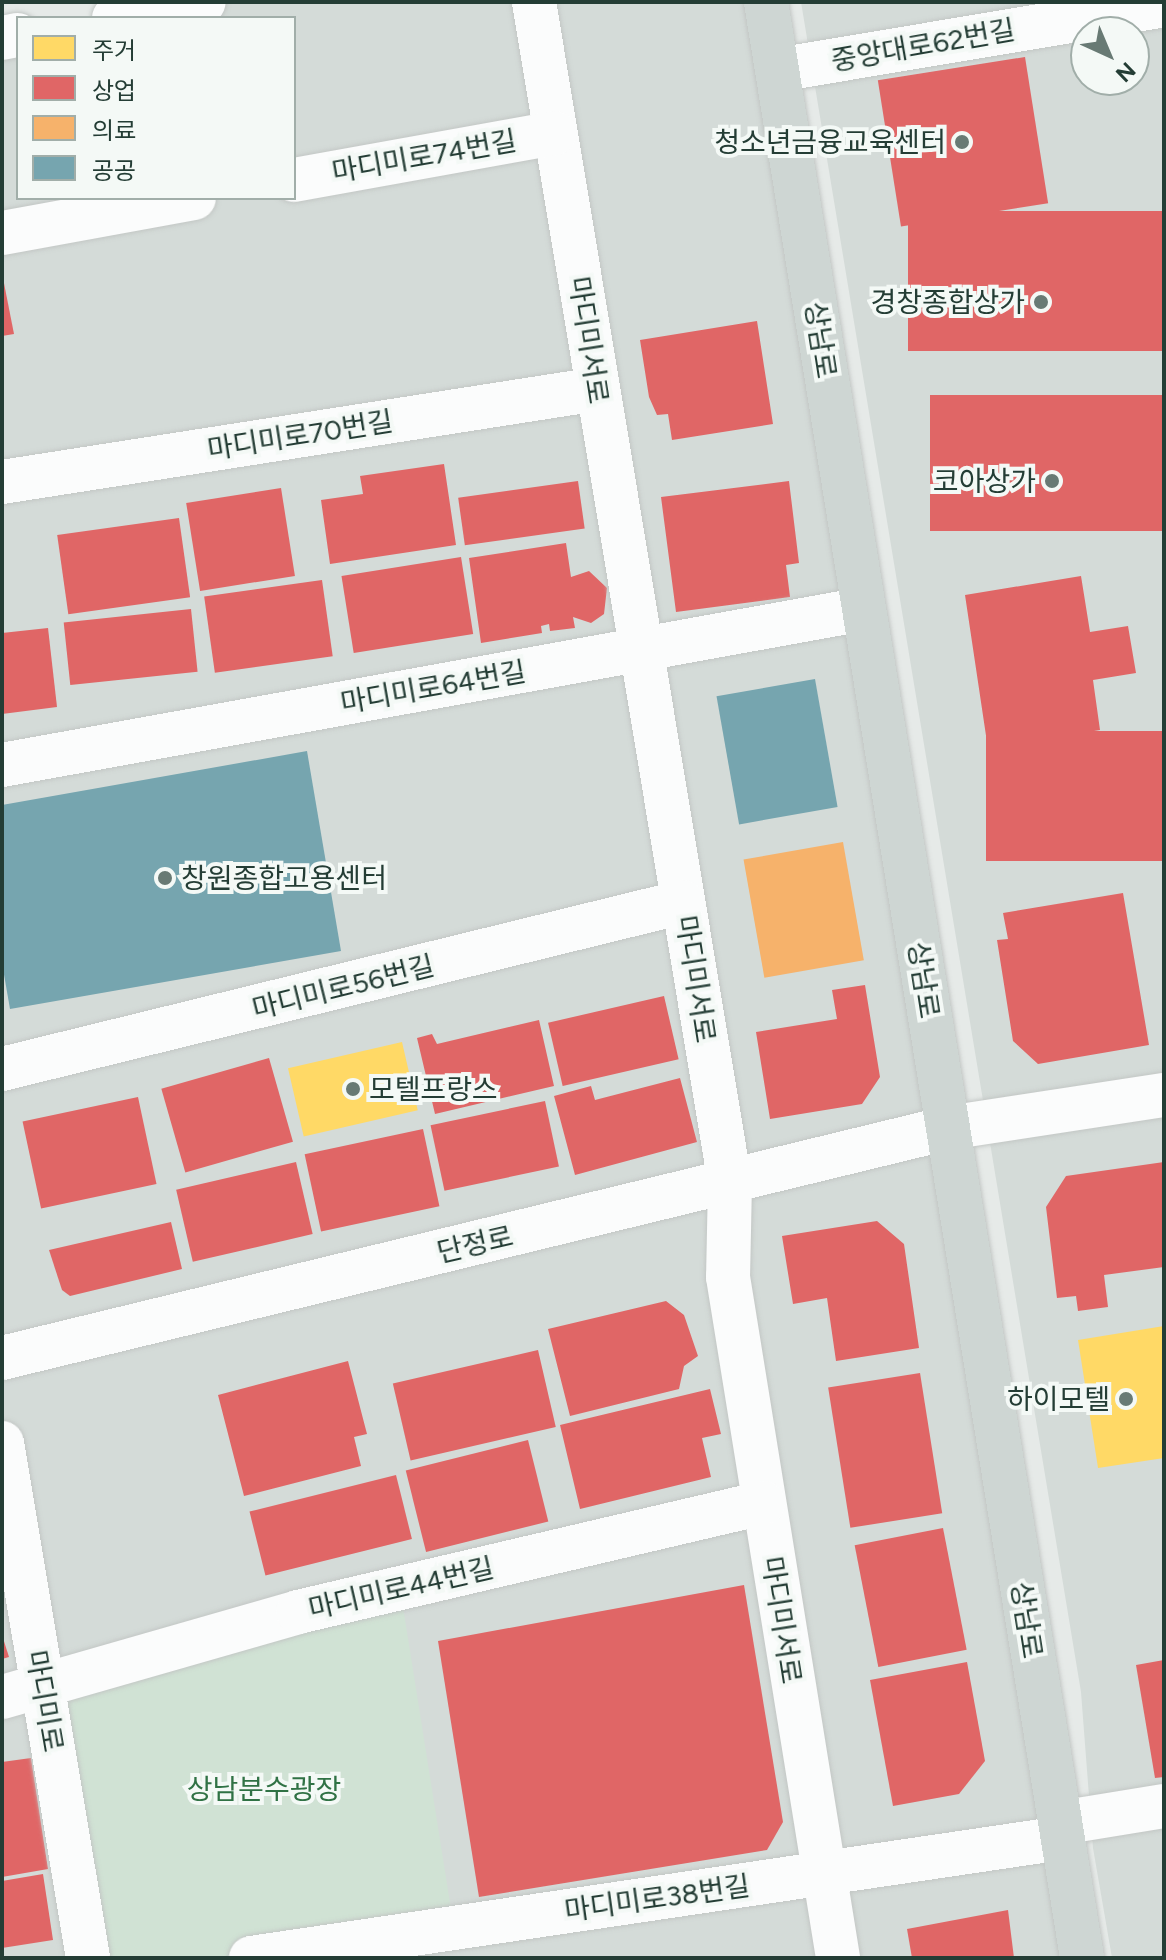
<!DOCTYPE html>
<meta charset="utf-8">
<style>
body{margin:0}
#map{position:relative;width:1166px;height:1960px;overflow:hidden;background:#e6eae8;font-family:Figtree,"Noto Sans KR",sans-serif}
div>[style]{position:absolute}
.built>*{inset:0;background:#d4dbd8}
.green>*{inset:0;background:#d0e2d4}
.homes>*{inset:0;background:#ffd966;transform-origin:0 0}
.shops>*{inset:0;background:#e06666;transform-origin:0 0}
.health>*{inset:0;background:#f6b26b;transform-origin:0 0}
.public>*{inset:0;background:#76a5af;transform-origin:0 0}
.roads{filter:drop-shadow(0 0 2px #c3c7c5) drop-shadow(0 0 2px #c3c7c5)}
.minor>*{height:44px;margin:-22px;padding:0 22px;transform-origin:22px;border-radius:22px;background:#fbfcfc}
.major>*{height:44px;margin:-22px;padding:0 22px;transform-origin:22px;border-radius:22px;background:#ced6d3}
.dots>*{width:22px;height:22px;translate:-50% -50%;box-sizing:border-box;border:4px solid #f4f9f6;border-radius:50%}
span{translate:-50% -50%;white-space:nowrap;text-align:center;line-height:1.15;-webkit-text-stroke:8px #f4f9f6;paint-order:stroke}
.street-label{font-size:28px;color:#243d35}
.poi-label{font-size:28px;color:#243d35}
.right{translate:-100% -50%;text-align:right}
.left{translate:0 -50%;text-align:left}
.park-label{font-size:28px;color:#307245}
.frame{position:absolute;inset:0;border:4px solid #243d35;pointer-events:none}
.legend{position:absolute;left:16px;top:16px;width:280px;height:184px;box-sizing:border-box;background:#f4f9f6;border:2px solid #a1aea9;margin:0;padding:10px 14px;list-style:none;font-size:24px;color:#243d35}
.legend li{display:flex;align-items:center;gap:16px;height:40px}
.legend b{width:40px;border:2px solid #a1aea9}
.north{position:absolute;left:1070px;top:16px;width:80px;height:80px;box-sizing:border-box;background:#f4f9f6;border:2px solid #a1aea9;border-radius:50%;rotate:136deg;font-size:22px;font-weight:700;line-height:32px;text-align:center;color:#243d35}
.north::after{content:'';display:block;margin:auto;width:28px;height:36px;background:#687a74;clip-path:polygon(50% 0,100% 100%,50% 72%,0 100%)}
</style>
<div id="map">
<div class="built">
<i style="clip-path:polygon(221px 2px,763px 2px,1069px 1958px,2px 1958px,2px 38px,18px 36px,18px 198px,294px 198px,294px 18px,124px 18px)"></i>
<i style="clip-path:polygon(evenodd,801px 2px,1164px 2px,1164px 1958px,1112px 1958px,1093px 1848px,1081px 1692px,801px 2px,1086px 32px,1134px 32px,1134px 80px,1086px 80px,1086px 32px)"></i>
</div>
<div class="green">
<i style="clip-path:polygon(400px 1588px,454px 1928px,251px 1958px,88px 1958px,43px 1687px)"></i>
</div>
<div class="homes">
<i style="left:402px;top:1042px;width:70px;height:117px;rotate:77deg"></i>
<i style="clip-path:polygon(1164px 1326px,1164px 1458px,1098px 1468px,1078px 1340px)"></i>
</div>
<div class="shops">
<i style="left:1025px;top:57px;width:148px;height:149px;rotate:81deg"></i>
<i style="left:1164px;top:211px;width:140px;height:256px;rotate:90deg"></i>
<i style="clip-path:polygon(2px 273px,14px 334px,2px 336px)"></i>
<i style="clip-path:polygon(757px 321px,773px 424px,672px 440px,668px 414px,657px 415px,649px 397px,640px 340px)"></i>
<i style="left:1164px;top:395px;width:136px;height:234px;rotate:90deg"></i>
<i style="clip-path:polygon(444px 464px,456px 545px,330px 564px,321px 500px,363px 494px,360px 476px)"></i>
<i style="left:578px;top:481px;width:48px;height:121px;rotate:82deg"></i>
<i style="clip-path:polygon(789px 481px,799px 563px,786px 565px,790px 597px,676px 612px,661px 497px)"></i>
<i style="left:281px;top:488px;width:89px;height:96px;rotate:81deg"></i>
<i style="left:179px;top:518px;width:80px;height:123px;rotate:82deg"></i>
<i style="clip-path:polygon(566px 543px,571px 577px,589px 571px,607px 588px,604px 614px,591px 623px,573px 617px,575px 628px,550px 631px,549px 624px,541px 626px,542px 633px,481px 643px,469px 558px)"></i>
<i style="left:461px;top:557px;width:78px;height:121px;rotate:81deg"></i>
<i style="clip-path:polygon(1081px 576px,1090px 632px,1128px 626px,1136px 673px,1093px 680px,1100px 730px,988px 749px,965px 595px)"></i>
<i style="left:322px;top:580px;width:77px;height:119px;rotate:82deg"></i>
<i style="left:191px;top:609px;width:63px;height:128px;rotate:84deg"></i>
<i style="clip-path:polygon(48px 628px,57px 707px,2px 714px,2px 633px)"></i>
<i style="left:1164px;top:731px;width:130px;height:178px;rotate:90deg"></i>
<i style="clip-path:polygon(1123px 893px,1149px 1045px,1038px 1064px,1013px 1041px,997px 940px,1008px 939px,1003px 913px)"></i>
<i style="clip-path:polygon(865px 985px,880px 1077px,862px 1104px,770px 1119px,756px 1032px,837px 1019px,832px 990px)"></i>
<i style="left:664px;top:996px;width:65px;height:119px;rotate:77deg"></i>
<i style="clip-path:polygon(539px 1020px,554px 1086px,435px 1114px,417px 1038px,432px 1034px,437px 1044px)"></i>
<i style="left:269px;top:1058px;width:87px;height:112px;rotate:74deg"></i>
<i style="clip-path:polygon(680px 1078px,697px 1142px,575px 1175px,554px 1096px,591px 1086px,595px 1100px)"></i>
<i style="left:138px;top:1097px;width:89px;height:118px;rotate:78deg"></i>
<i style="left:545px;top:1101px;width:67px;height:117px;rotate:78deg"></i>
<i style="left:423px;top:1129px;width:79px;height:121px;rotate:78deg"></i>
<i style="left:296px;top:1162px;width:74px;height:123px;rotate:77deg"></i>
<i style="clip-path:polygon(1164px 1162px,1164px 1267px,1104px 1275px,1108px 1307px,1078px 1311px,1076px 1296px,1057px 1298px,1046px 1207px,1066px 1176px)"></i>
<i style="clip-path:polygon(877px 1221px,904px 1244px,919px 1348px,836px 1361px,827px 1298px,793px 1304px,782px 1236px)"></i>
<i style="clip-path:polygon(171px 1222px,182px 1269px,70px 1296px,62px 1290px,49px 1250px)"></i>
<i style="clip-path:polygon(666px 1301px,684px 1315px,698px 1356px,684px 1366px,679px 1389px,570px 1416px,548px 1329px)"></i>
<i style="left:538px;top:1350px;width:79px;height:149px;rotate:77deg"></i>
<i style="clip-path:polygon(348px 1361px,367px 1434px,354px 1437px,361px 1466px,244px 1496px,218px 1395px)"></i>
<i style="left:920px;top:1373px;width:142px;height:93px;rotate:81deg"></i>
<i style="clip-path:polygon(710px 1389px,721px 1434px,702px 1438px,711px 1477px,580px 1509px,560px 1425px)"></i>
<i style="left:528px;top:1440px;width:84px;height:126px;rotate:76deg"></i>
<i style="left:396px;top:1475px;width:66px;height:151px;rotate:76deg"></i>
<i style="left:943px;top:1528px;width:124px;height:90px;rotate:79deg"></i>
<i style="clip-path:polygon(744px 1585px,783px 1822px,767px 1850px,479px 1897px,438px 1641px)"></i>
<i style="clip-path:polygon(2px 1635px,9px 1657px,2px 1659px)"></i>
<i style="clip-path:polygon(1164px 1660px,1164px 1777px,1155px 1778px,1136px 1665px)"></i>
<i style="clip-path:polygon(967px 1662px,985px 1761px,959px 1794px,893px 1806px,870px 1680px)"></i>
<i style="clip-path:polygon(31px 1758px,48px 1869px,2px 1877px,2px 1762px)"></i>
<i style="clip-path:polygon(43px 1874px,53px 1940px,2px 1948px,2px 1881px)"></i>
<i style="clip-path:polygon(1008px 1910px,1014px 1958px,912px 1958px,907px 1929px)"></i>
</div>
<div class="health">
<i style="left:843px;top:842px;width:120px;height:101px;rotate:80deg"></i>
</div>
<div class="public">
<i style="left:815px;top:679px;width:130px;height:100px;rotate:80deg"></i>
<i style="clip-path:polygon(307px 751px,341px 951px,10px 1009px,2px 963px,2px 805px)"></i>
</div>
<div class="roads">
<div class="minor">
<i style="left:534px;top:2px;width:1197px;rotate:80.58deg"></i>
<i style="left:730px;top:1183px;width:94px;rotate:91.2deg"></i>
<i style="left:728px;top:1277px;width:690px;rotate:80.82deg"></i>
<i style="left:114px;top:18px;width:91px;rotate:-10.1deg"></i>
<i style="left:2px;top:38px;width:16px;rotate:-11deg"></i>
<i style="left:777px;top:70px;width:392px;rotate:-9.5deg"></i>
<i style="left:294px;top:180px;width:265px;rotate:-10.2deg"></i>
<i style="left:2px;top:233px;width:195px;rotate:-10.3deg"></i>
<i style="left:2px;top:482px;width:602px;rotate:-8.88deg"></i>
<i style="left:2px;top:765px;width:876px;rotate:-10.26deg"></i>
<i style="left:2px;top:1069px;width:701px;rotate:-13.78deg"></i>
<i style="left:2px;top:1358px;width:974px;rotate:-13.67deg"></i>
<i style="left:948px;top:1128px;width:219px;rotate:-8.7deg"></i>
<i style="left:2px;top:1443px;width:522px;rotate:80.52deg"></i>
<i style="left:2px;top:1697px;width:308px;rotate:-16deg"></i>
<i style="left:298px;top:1612px;width:478px;rotate:-13.2deg"></i>
<i style="left:1060px;top:1823px;width:105px;rotate:-9.3deg"></i>
<i style="left:251px;top:1958px;width:820px;rotate:-8.42deg"></i>
</div>
<div class="major">
<i style="left:766px;top:2px;width:1981px;rotate:80.82deg"></i>
</div>
</div>
<div class="dots">
<i style="left:962px;top:142px;background:#687a74"></i>
<i style="left:1041px;top:302px;background:#687a74"></i>
<i style="left:1052px;top:481px;background:#687a74"></i>
<i style="left:165px;top:878px;background:#687a74"></i>
<i style="left:353px;top:1089px;background:#687a74"></i>
<i style="left:1126px;top:1399px;background:#687a74"></i>
</div>
<div class="street-label">
<span style="left:923px;top:45px;rotate:-10deg">중앙대로62번길</span>
<span style="left:424px;top:156px;rotate:-10deg">마디미로74번길</span>
<span style="left:589px;top:340px;rotate:81deg">마디미서로</span>
<span style="left:821px;top:340px;rotate:81deg">상남로</span>
<span style="left:300px;top:435px;rotate:-9deg">마디미로70번길</span>
<span style="left:433px;top:687px;rotate:-10deg">마디미로64번길</span>
<span style="left:696px;top:979px;rotate:81deg">마디미서로</span>
<span style="left:924px;top:980px;rotate:81deg">상남로</span>
<span style="left:343px;top:987px;rotate:-14deg">마디미로56번길</span>
<span style="left:475px;top:1244px;rotate:-13deg">단정로</span>
<span style="left:401px;top:1588px;rotate:-13deg">마디미로44번길</span>
<span style="left:782px;top:1620px;rotate:81deg">마디미서로</span>
<span style="left:1027px;top:1620px;rotate:81deg">상남로</span>
<span style="left:45px;top:1701px;rotate:80deg">마디미로</span>
<span style="left:657px;top:1898px;rotate:-8deg">마디미로38번길</span>
</div>
<div class="poi-label">
<span class="right" style="left:946px;top:142px">청소년금융교육센터</span>
<span class="right" style="left:1025px;top:302px">경창종합상가</span>
<span class="right" style="left:1036px;top:481px">코아상가</span>
<span class="left" style="left:181px;top:878px">창원종합고용센터</span>
<span class="left" style="left:369px;top:1089px">모텔프랑스</span>
<span class="right" style="left:1110px;top:1399px">하이모텔</span>
</div>
<div class="park-label">
<span style="left:264px;top:1789px">상남분수광장</span>
</div>
<div class="frame"></div>
<ul class="legend">
<li><b style="height:22px;background:#ffd966"></b>주거</li>
<li><b style="height:22px;background:#e06666"></b>상업</li>
<li><b style="height:22px;background:#f6b26b"></b>의료</li>
<li><b style="height:22px;background:#76a5af"></b>공공</li>
</ul>
<div class="north">N</div>
</div>
